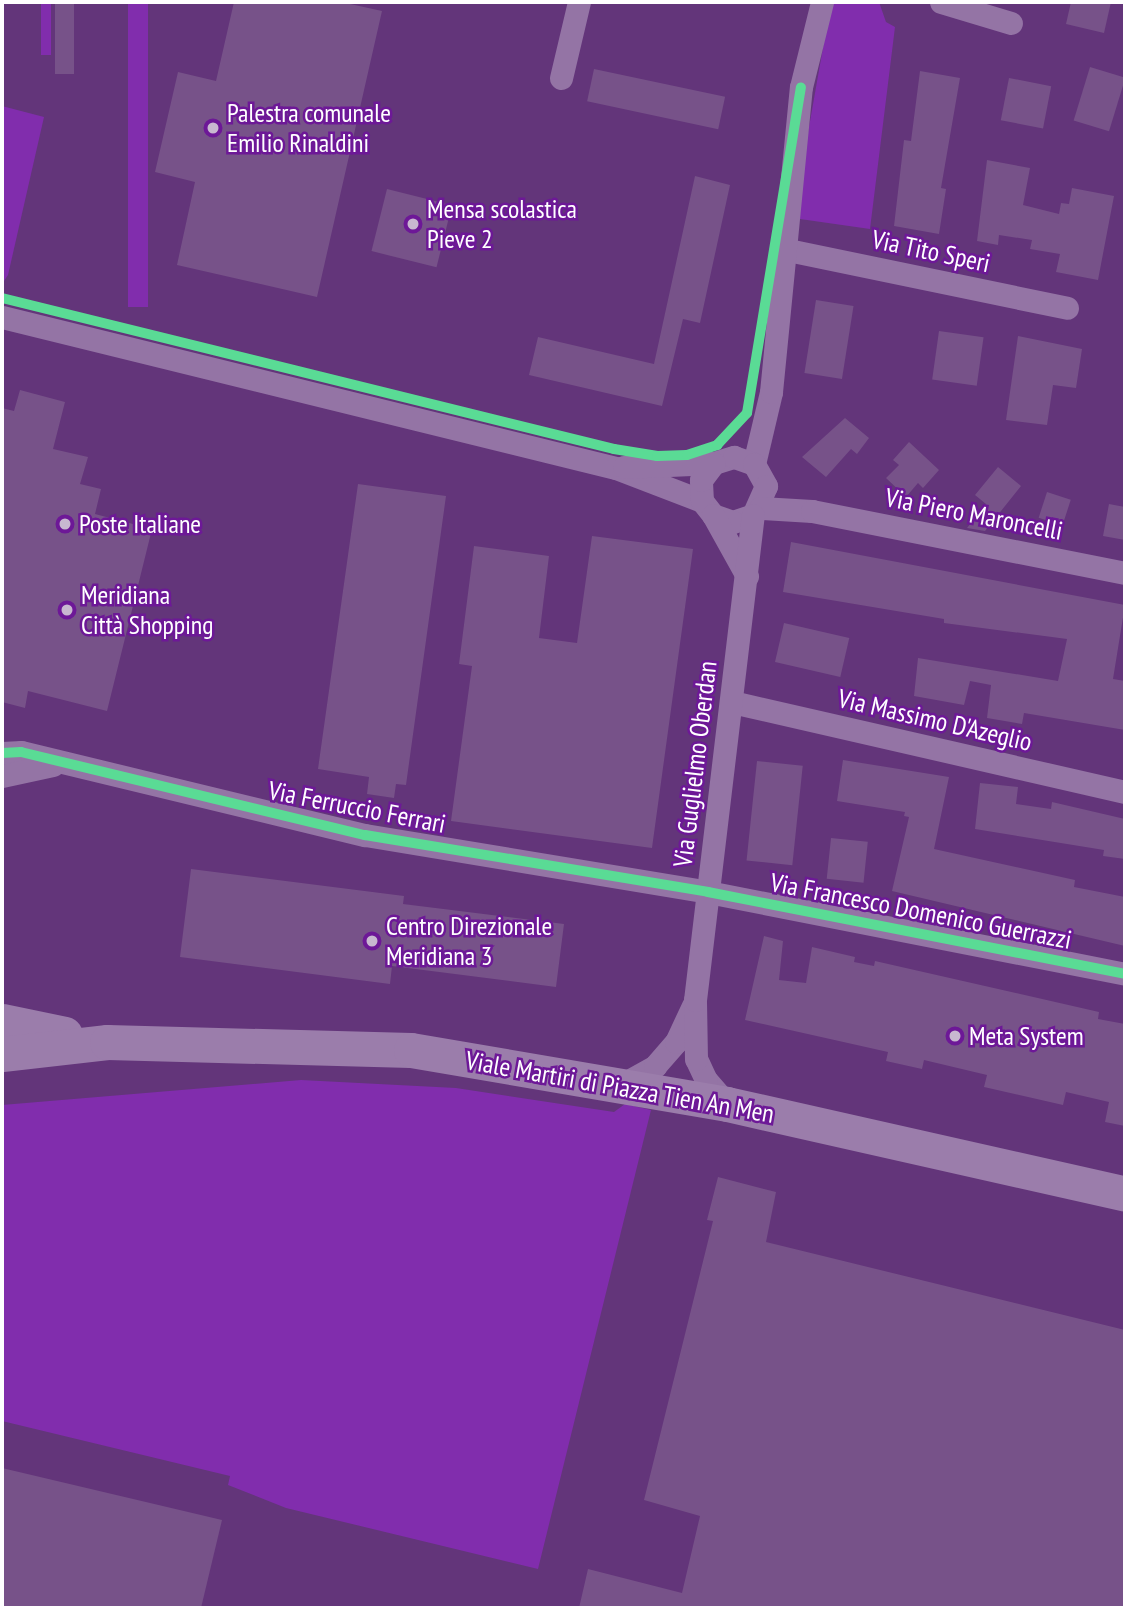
<!DOCTYPE html>
<meta charset="utf-8">
<style>
body{margin:0}
#map{position:relative;width:1127px;height:1610px;overflow:hidden;background:#63357a;font-family:"PT Sans Narrow",sans-serif}
div>[style]{position:absolute}
.green>*{inset:0;background:#812dad;transform-origin:0 0}
.building>*{inset:0;background:#775289;transform-origin:0 0}
.street>*{height:23px;margin:-11.5px;padding:0 11.5px;transform-origin:11.5px;border-radius:11.5px;background:#9474a5}
.primary>*{height:35px;margin:-17.5px;padding:0 17.5px;transform-origin:17.5px;border-radius:17.5px;background:#9b7dab}
.cycleway>*{height:10px;margin:-5px;padding:0 5px;transform-origin:5px;border-radius:5px;background:#5adb95}
.dots>*{width:19px;height:19px;translate:-50% -50%;box-sizing:border-box;border:4px solid #6d1897;border-radius:50%}
span{translate:-50% -50%;white-space:nowrap;text-align:center;line-height:1.15;-webkit-text-stroke:5px #6d1897;paint-order:stroke}
.poi-label{font-size:26px;color:#fff}
.left{translate:0 -50%;text-align:left}
.street-label{font-size:26px;color:#fff}
.frame{position:absolute;inset:0;border:4px solid #fff;pointer-events:none}
</style>
<div id="map">
<div class="green">
<i style="left:41px;top:2px;width:10px;height:53px"></i>
<i style="left:128px;top:2px;width:20px;height:305px"></i>
<i style="clip-path:polygon(831px 2px,879px 2px,886px 22px,895px 27px,870px 229px,793px 218px)"></i>
<i style="clip-path:polygon(2px 106px,44px 117px,8px 275px,2px 284px)"></i>
<i style="clip-path:polygon(301px 1080px,456px 1088px,614px 1112px,625px 1104px,651px 1110px,538px 1569px,286px 1508px,228px 1485px,230px 1476px,2px 1421px,2px 1105px)"></i>
</div>
<div class="building">
<i style="left:55px;top:2px;width:19px;height:72px"></i>
<i style="clip-path:polygon(234px 2px,341px 2px,382px 11px,317px 297px,177px 265px,195px 182px,155px 172px,178px 72px,216px 81px)"></i>
<i style="clip-path:polygon(1071px 2px,1111px 2px,1104px 33px,1066px 24px)"></i>
<i style="left:1090px;top:67px;width:37px;height:56px;rotate:17deg"></i>
<i style="left:594px;top:69px;width:134px;height:33px;rotate:12deg"></i>
<i style="clip-path:polygon(920px 71px,960px 78px,941px 188px,946px 189px,939px 234px,894px 226px,904px 140px,911px 141px)"></i>
<i style="left:1009px;top:78px;width:43px;height:43px;rotate:11deg"></i>
<i style="clip-path:polygon(987px 160px,1030px 168px,1023px 205px,1059px 214px,1061px 203px,1069px 204px,1072px 188px,1114px 196px,1098px 280px,1056px 272px,1060px 254px,1030px 249px,1032px 240px,999px 235px,998px 245px,977px 241px)"></i>
<i style="clip-path:polygon(695px 176px,730px 185px,700px 323px,683px 319px,662px 406px,529px 375px,538px 337px,654px 364px)"></i>
<i style="left:387px;top:189px;width:67px;height:64px;rotate:14deg"></i>
<i style="left:816px;top:300px;width:38px;height:74px;rotate:9deg"></i>
<i style="left:939px;top:331px;width:45px;height:49px;rotate:8deg"></i>
<i style="clip-path:polygon(1018px 336px,1082px 349px,1076px 388px,1053px 385px,1047px 425px,1006px 420px)"></i>
<i style="clip-path:polygon(20px 390px,65px 402px,53px 449px,88px 457px,80px 484px,101px 489px,95px 514px,152px 529px,107px 711px,28px 691px,25px 708px,2px 702px,2px 408px,14px 411px)"></i>
<i style="clip-path:polygon(845px 418px,869px 438px,857px 454px,851px 449px,826px 477px,802px 457px)"></i>
<i style="clip-path:polygon(909px 442px,939px 470px,923px 488px,918px 483px,906px 497px,886px 478px,899px 465px,893px 460px)"></i>
<i style="clip-path:polygon(998px 467px,1021px 486px,985px 531px,967px 528px,986px 504px,975px 495px)"></i>
<i style="clip-path:polygon(358px 484px,446px 496px,406px 785px,396px 784px,394px 798px,367px 794px,369px 777px,318px 769px)"></i>
<i style="left:1047px;top:492px;width:25px;height:27px;rotate:18deg"></i>
<i style="clip-path:polygon(1109px 504px,1125px 507px,1125px 540px,1103px 536px)"></i>
<i style="clip-path:polygon(592px 536px,693px 549px,652px 848px,451px 821px,472px 666px,459px 664px,474px 546px,549px 556px,539px 638px,577px 643px)"></i>
<i style="clip-path:polygon(791px 542px,1125px 605px,1113px 679px,1125px 681px,1125px 730px,1024px 713px,1022px 724px,987px 718px,991px 685px,970px 681px,964px 705px,914px 696px,918px 658px,1058px 681px,1067px 639px,944px 623px,944px 619px,783px 592px)"></i>
<i style="left:784px;top:623px;width:67px;height:40px;rotate:13deg"></i>
<i style="clip-path:polygon(843px 760px,949px 777px,934px 849px,1075px 880px,1074px 887px,1125px 897px,1125px 946px,892px 891px,909px 817px,904px 816px,905px 812px,837px 801px)"></i>
<i style="left:757px;top:761px;width:46px;height:100px;rotate:6deg"></i>
<i style="clip-path:polygon(980px 783px,1018px 787px,1016px 804px,1051px 809px,1052px 802px,1125px 819px,1125px 859px,1103px 856px,1104px 850px,975px 829px)"></i>
<i style="left:831px;top:838px;width:37px;height:41px;rotate:6deg"></i>
<i style="clip-path:polygon(191px 869px,404px 896px,403px 904px,564px 924px,556px 987px,392px 966px,390px 984px,180px 957px)"></i>
<i style="clip-path:polygon(764px 936px,783px 941px,779px 980px,806px 983px,812px 947px,855px 957px,854px 962px,874px 966px,875px 961px,1099px 1012px,1098px 1019px,1125px 1024px,1125px 1126px,1105px 1122px,1109px 1102px,1066px 1092px,1063px 1105px,984px 1087px,987px 1075px,924px 1060px,922px 1069px,886px 1061px,888px 1052px,745px 1020px)"></i>
<i style="clip-path:polygon(718px 1177px,776px 1192px,766px 1242px,1125px 1330px,1125px 1608px,579px 1608px,588px 1569px,682px 1593px,700px 1516px,644px 1500px,713px 1221px,707px 1220px)"></i>
<i style="clip-path:polygon(2px 1468px,222px 1520px,201px 1608px,2px 1608px)"></i>
</div>
<div class="street">
<i style="left:941px;top:2px;width:73px;rotate:16.7deg"></i>
<i style="left:561px;top:78px;width:78px;rotate:-76.7deg"></i>
<i style="left:783px;top:249px;width:290px;rotate:11.7deg"></i>
<i style="left:2px;top:317px;width:632px;rotate:13.82deg"></i>
<i style="left:616px;top:468px;width:92px;rotate:21deg"></i>
<i style="left:754px;top:464px;width:74px;rotate:-76.7deg"></i>
<i style="left:771px;top:392px;width:306px;rotate:-84.4deg"></i>
<i style="left:801px;top:87px;width:88px;rotate:-76.1deg"></i>
<i style="left:624px;top:467px;width:90px;rotate:-2.5deg"></i>
<i style="left:714px;top:463px;width:21px;rotate:-17deg"></i>
<i style="left:734px;top:457px;width:21px;rotate:19deg"></i>
<i style="left:754px;top:464px;width:25px;rotate:61deg"></i>
<i style="left:766px;top:486px;width:32px;rotate:114deg"></i>
<i style="left:753px;top:515px;width:21px;rotate:161deg"></i>
<i style="left:733px;top:522px;width:21px;rotate:-161deg"></i>
<i style="left:713px;top:515px;width:18px;rotate:-128deg"></i>
<i style="left:702px;top:501px;width:21px;rotate:-93deg"></i>
<i style="left:701px;top:480px;width:21px;rotate:-53deg"></i>
<i style="left:760px;top:508px;width:52px;rotate:3.3deg"></i>
<i style="left:812px;top:511px;width:319px;rotate:11.2deg"></i>
<i style="left:713px;top:515px;width:70px;rotate:60.9deg"></i>
<i style="left:732px;top:702px;width:403px;rotate:12.9deg"></i>
<i style="left:2px;top:753px;width:19px;rotate:-3deg"></i>
<i style="left:21px;top:752px;width:354px;rotate:13.6deg"></i>
<i style="left:365px;top:835px;width:348px;rotate:9.4deg"></i>
<i style="left:708px;top:892px;width:425px;rotate:11.1deg"></i>
<i style="left:2px;top:776px;width:52px;rotate:-12.2deg"></i>
<i style="left:623px;top:1084px;width:37px;rotate:-29deg"></i>
<i style="left:655px;top:1066px;width:32px;rotate:-49deg"></i>
<i style="left:676px;top:1042px;width:40px;rotate:-65deg"></i>
<i style="left:727px;top:1104px;width:32px;rotate:-131deg"></i>
<i style="left:706px;top:1080px;width:23px;rotate:-115deg"></i>
<i style="left:696px;top:1059px;width:59px;rotate:-91deg"></i>
<i style="left:695px;top:1000px;width:488px;rotate:-83.2deg"></i>
</div>
<div class="primary">
<i style="left:2px;top:1021px;width:64px;rotate:11.7deg"></i>
<i style="left:2px;top:1054px;width:106px;rotate:-6.5deg"></i>
<i style="left:107px;top:1042px;width:304px;rotate:1.5deg"></i>
<i style="left:411px;top:1050px;width:321px;rotate:9.7deg"></i>
<i style="left:727px;top:1104px;width:408px;rotate:12.7deg"></i>
</div>
<div class="cycleway">
<i style="left:2px;top:298px;width:630px;rotate:13.86deg"></i>
<i style="left:614px;top:449px;width:44px;rotate:9.2deg"></i>
<i style="left:657px;top:456px;width:30px;rotate:-2deg"></i>
<i style="left:687px;top:455px;width:32px;rotate:-18deg"></i>
<i style="left:717px;top:445px;width:44px;rotate:-46.8deg"></i>
<i style="left:747px;top:413px;width:330px;rotate:-80.6deg"></i>
<i style="left:2px;top:753px;width:19px;rotate:-3deg"></i>
<i style="left:21px;top:752px;width:354px;rotate:13.6deg"></i>
<i style="left:365px;top:835px;width:348px;rotate:9.4deg"></i>
<i style="left:708px;top:892px;width:425px;rotate:11.1deg"></i>
</div>
<div class="dots">
<i style="left:213px;top:128px;background:#c8b8d0"></i>
<i style="left:413px;top:224px;background:#c8b8d0"></i>
<i style="left:65px;top:524px;background:#c8b8d0"></i>
<i style="left:67px;top:610px;background:#c8b8d0"></i>
<i style="left:372px;top:941px;background:#c8b8d0"></i>
<i style="left:955px;top:1036px;background:#c8b8d0"></i>
</div>
<div class="poi-label">
<span class="left" style="left:227px;top:128px">Palestra comunale<br>Emilio Rinaldini</span>
<span class="left" style="left:427px;top:224px">Mensa scolastica<br>Pieve 2</span>
<span class="left" style="left:79px;top:524px">Poste Italiane</span>
<span class="left" style="left:81px;top:610px">Meridiana<br>Città Shopping</span>
<span class="left" style="left:386px;top:941px">Centro Direzionale<br>Meridiana 3</span>
<span class="left" style="left:969px;top:1036px">Meta System</span>
</div>
<div class="street-label">
<span style="left:931px;top:251px;rotate:12deg">Via Tito Speri</span>
<span style="left:974px;top:514px;rotate:11deg">Via Piero Maroncelli</span>
<span style="left:935px;top:720px;rotate:13deg">Via Massimo D'Azeglio</span>
<span style="left:695px;top:764px;rotate:-83deg">Via Guglielmo Oberdan</span>
<span style="left:357px;top:807px;rotate:11deg">Via Ferruccio Ferrari</span>
<span style="left:921px;top:911px;rotate:11deg">Via Francesco Domenico Guerrazzi</span>
<span style="left:620px;top:1087px;rotate:10deg">Viale Martiri di Piazza Tien An Men</span>
</div>
<div class="frame"></div>
</div>
